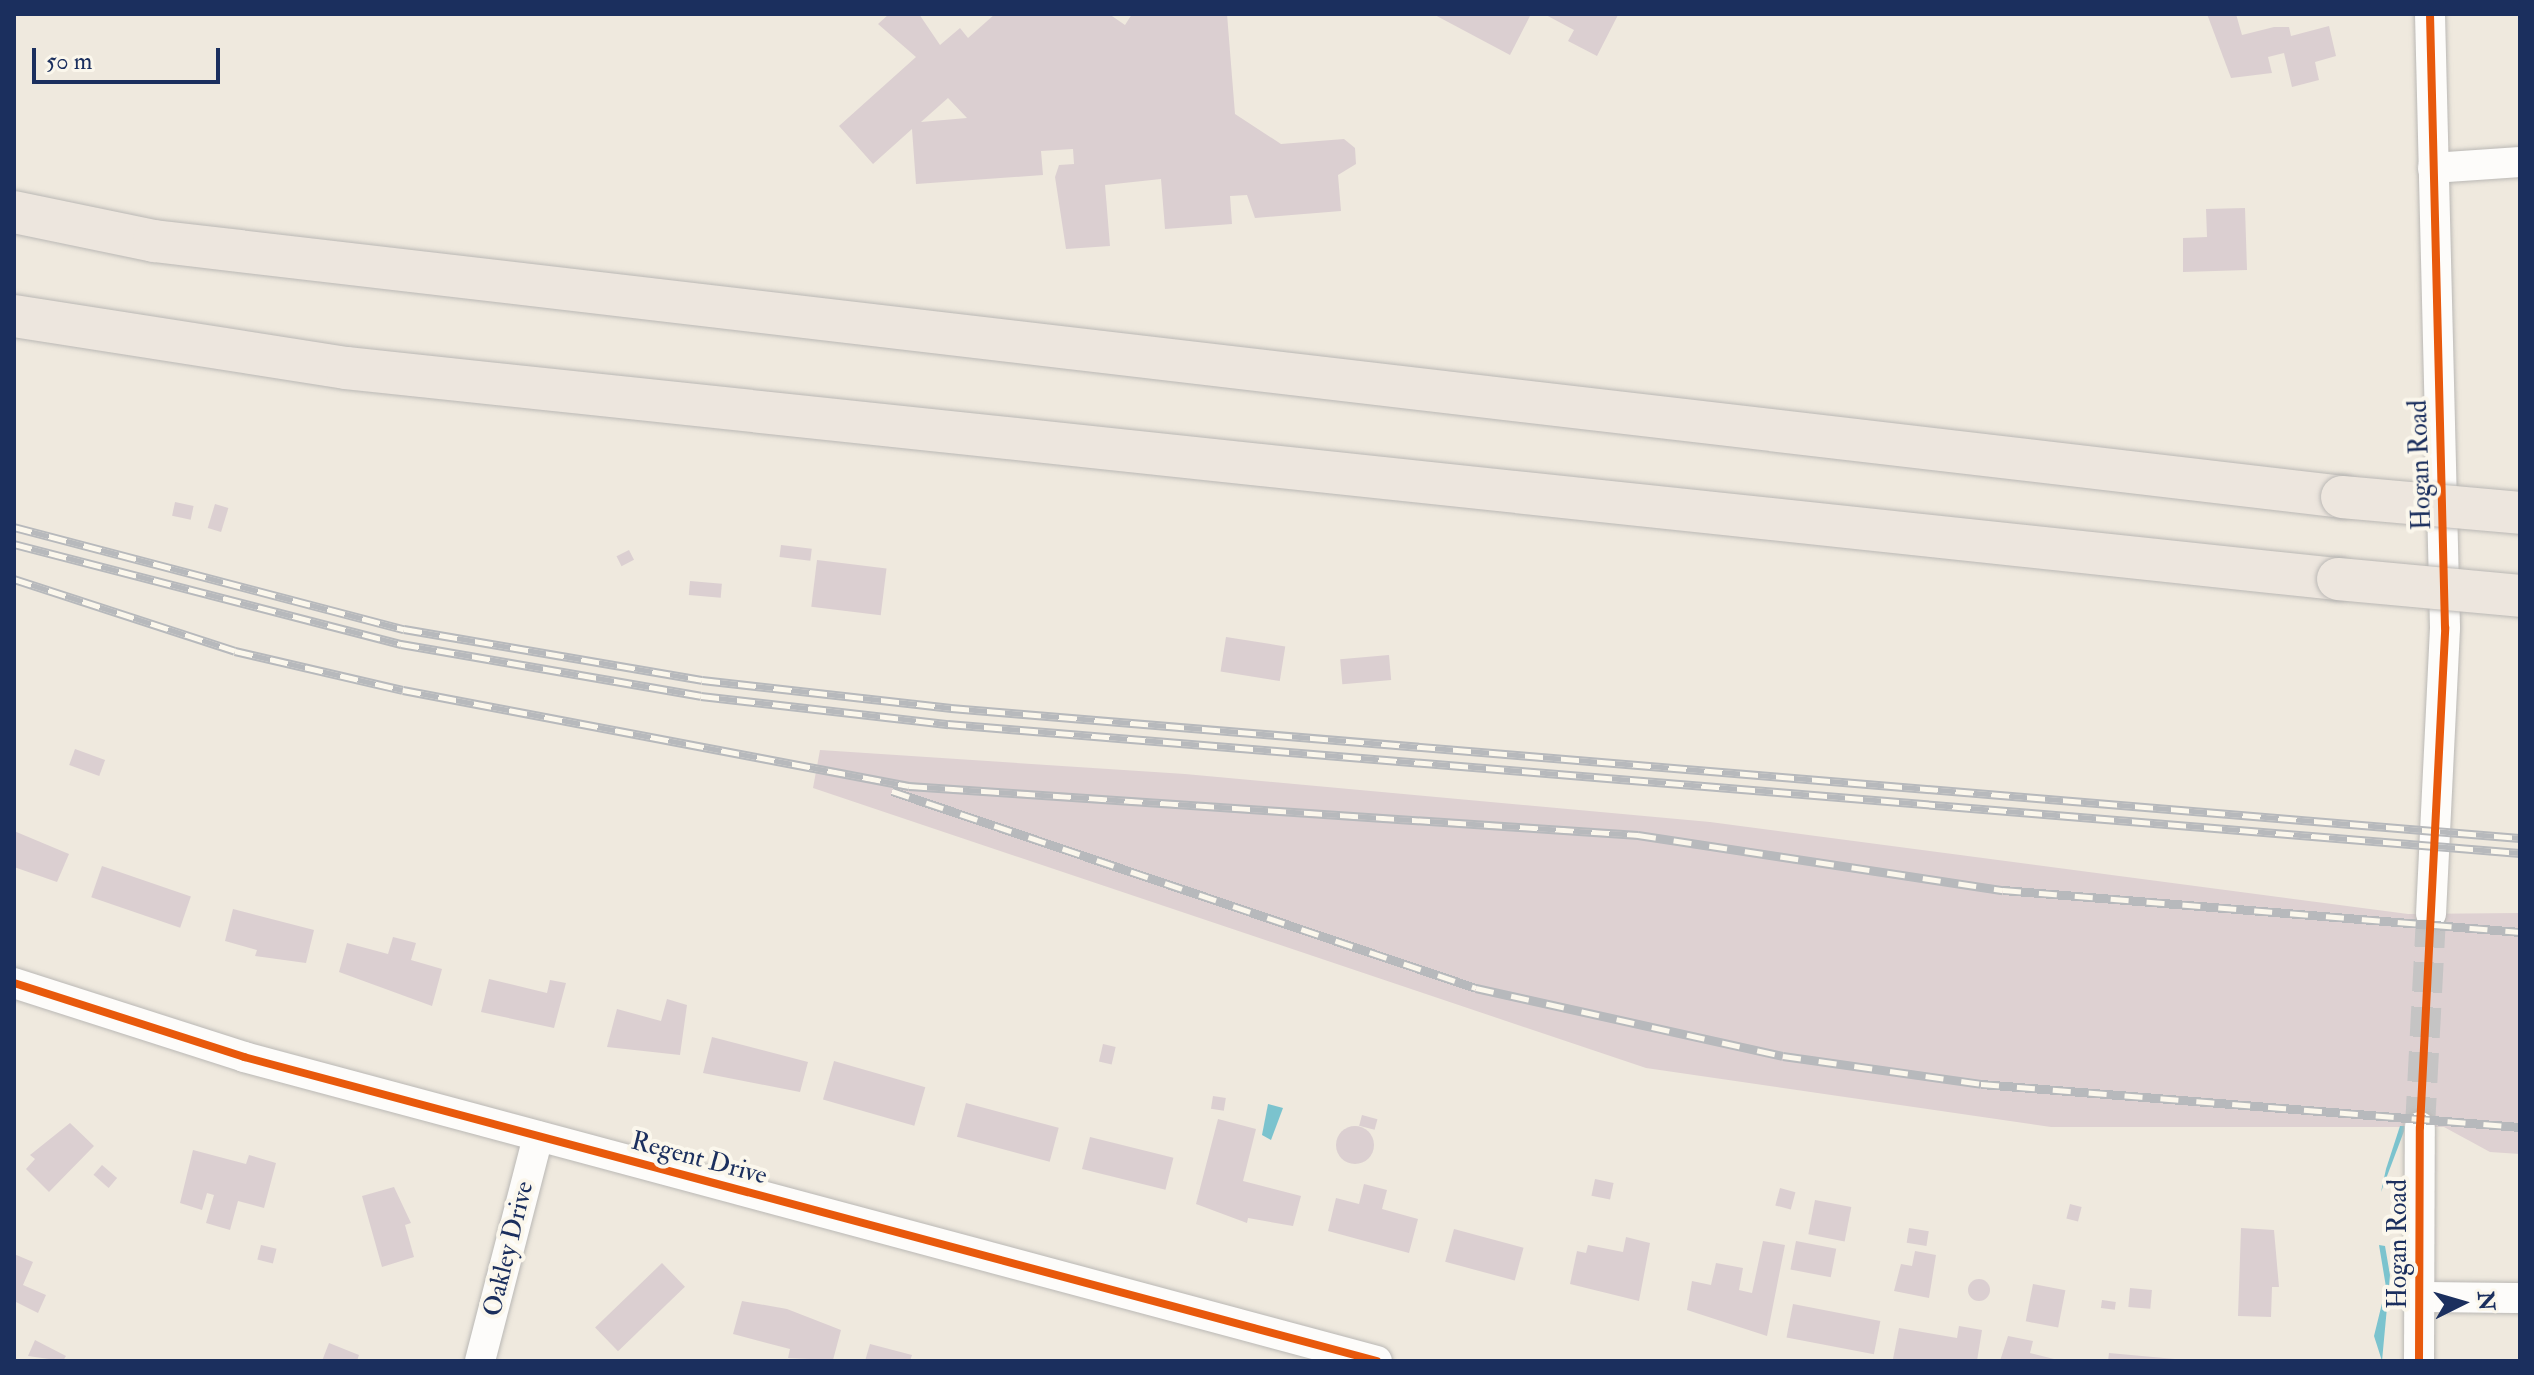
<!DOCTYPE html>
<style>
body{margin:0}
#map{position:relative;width:2534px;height:1375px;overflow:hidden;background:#efe9de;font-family:"IM FELL Double Pica",serif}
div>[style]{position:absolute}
.industrial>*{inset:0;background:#ded1d2}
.water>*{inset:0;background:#7bc3ce}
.building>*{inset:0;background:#dbcfd1;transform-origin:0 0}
.round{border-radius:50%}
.minor-tunnel>*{height:30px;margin-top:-15px;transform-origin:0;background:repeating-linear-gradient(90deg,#c5c4c4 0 30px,transparent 0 45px)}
.roads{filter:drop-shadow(0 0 2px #bab8b5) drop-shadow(0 0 2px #bab8b5)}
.minor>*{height:30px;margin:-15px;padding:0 15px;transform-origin:15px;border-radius:15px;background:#fdfcfa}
.highway>*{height:42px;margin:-21px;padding:0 21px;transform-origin:21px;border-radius:21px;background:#ede6de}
.rail>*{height:9px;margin-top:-4.5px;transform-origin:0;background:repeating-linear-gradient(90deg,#fbf7ec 0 18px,#b7b9bc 0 36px);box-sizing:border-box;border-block:2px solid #b7b9bc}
.bridges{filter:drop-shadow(0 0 2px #bab8b5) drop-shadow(0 0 2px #bab8b5)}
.highway-bridge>*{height:42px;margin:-21px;padding:0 21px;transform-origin:21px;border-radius:21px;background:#ede6de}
.cycleway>*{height:8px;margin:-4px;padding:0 4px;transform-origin:4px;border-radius:4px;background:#e8590c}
span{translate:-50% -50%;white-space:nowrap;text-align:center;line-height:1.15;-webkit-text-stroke:8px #fbf7ec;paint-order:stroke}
.street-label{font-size:26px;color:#1b2f5e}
.frame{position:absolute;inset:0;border:16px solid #1b2f5e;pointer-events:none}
.north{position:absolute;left:2422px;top:1263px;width:80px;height:80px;-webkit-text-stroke:6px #fbf7ec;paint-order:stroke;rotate:85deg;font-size:22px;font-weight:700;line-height:32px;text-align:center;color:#1b2f5e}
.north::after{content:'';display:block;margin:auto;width:28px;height:36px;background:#1b2f5e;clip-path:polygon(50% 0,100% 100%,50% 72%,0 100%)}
.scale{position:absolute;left:32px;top:48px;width:188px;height:36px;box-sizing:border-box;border:4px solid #1b2f5e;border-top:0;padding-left:10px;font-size:24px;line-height:28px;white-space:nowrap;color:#1b2f5e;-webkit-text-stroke:6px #fbf7ec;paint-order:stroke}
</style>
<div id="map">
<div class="industrial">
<i style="clip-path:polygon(820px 750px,1185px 774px,1710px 822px,2408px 914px,2520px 913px,2520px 1154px,2490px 1152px,2444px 1127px,2051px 1127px,1646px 1068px,813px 788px)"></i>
</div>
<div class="water">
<i style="clip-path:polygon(1268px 1104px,1283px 1108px,1271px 1140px,1262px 1135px)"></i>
<i style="clip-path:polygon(2400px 1126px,2406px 1126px,2381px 1192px,2386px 1169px)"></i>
<i style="clip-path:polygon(2379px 1245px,2385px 1246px,2390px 1275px,2382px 1361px,2374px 1336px,2386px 1287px)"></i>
</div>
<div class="building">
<i style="clip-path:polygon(evenodd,889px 14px,919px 14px,940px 45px,960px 28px,968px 38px,995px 14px,1109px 14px,1125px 25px,1132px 14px,1227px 14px,1235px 114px,1281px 144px,1344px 139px,1355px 148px,1356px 164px,1338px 175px,1341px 211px,1255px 218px,1247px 195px,1230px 196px,1232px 224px,1165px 229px,1161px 179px,1105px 185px,1110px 246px,1066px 249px,1055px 177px,1059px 165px,1074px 164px,1073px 149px,1041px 151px,1043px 175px,916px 184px,912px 129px,873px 164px,839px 126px,916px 57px,878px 24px,889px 14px,948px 98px,967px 118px,921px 122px,948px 98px)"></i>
<i style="clip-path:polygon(1433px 14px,1531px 14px,1510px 55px)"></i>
<i style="clip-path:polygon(1544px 14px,1616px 14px,1618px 15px,1597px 56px,1568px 41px,1574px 30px)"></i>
<i style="clip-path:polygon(2207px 14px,2236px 14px,2242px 35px,2274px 27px,2289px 27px,2291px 36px,2329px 26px,2336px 56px,2315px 62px,2319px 80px,2292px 87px,2284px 53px,2268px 57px,2272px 73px,2231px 78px)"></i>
<i style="clip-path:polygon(2245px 208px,2247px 270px,2183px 272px,2183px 238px,2207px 237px,2206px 209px)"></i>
<i style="left:175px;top:502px;width:19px;height:14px;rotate:12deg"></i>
<i style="left:215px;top:504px;width:14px;height:25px;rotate:17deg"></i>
<i style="left:781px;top:545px;width:31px;height:12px;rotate:7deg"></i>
<i style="left:629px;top:550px;width:11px;height:14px;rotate:63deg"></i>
<i style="left:817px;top:560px;width:70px;height:47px;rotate:7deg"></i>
<i style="left:690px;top:581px;width:32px;height:14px;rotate:5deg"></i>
<i style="left:1226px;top:637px;width:60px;height:35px;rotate:9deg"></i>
<i style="left:1389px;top:655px;width:25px;height:49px;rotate:85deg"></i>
<i style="left:75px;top:749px;width:32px;height:17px;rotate:20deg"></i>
<i style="clip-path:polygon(14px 831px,69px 854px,57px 882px,14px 867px)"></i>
<i style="left:102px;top:866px;width:94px;height:33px;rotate:19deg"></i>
<i style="clip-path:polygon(233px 909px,314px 930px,306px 963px,255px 956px,257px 950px,225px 941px)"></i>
<i style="clip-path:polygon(393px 937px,416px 943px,411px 960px,442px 969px,432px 1006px,339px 972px,347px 943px,388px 954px)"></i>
<i style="clip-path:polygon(489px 979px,547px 993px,550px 980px,566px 983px,554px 1028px,481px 1012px)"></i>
<i style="clip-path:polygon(667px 999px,687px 1005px,680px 1055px,607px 1047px,617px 1009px,661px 1021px)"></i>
<i style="clip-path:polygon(712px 1037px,808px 1062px,800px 1092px,703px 1073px)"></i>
<i style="left:1103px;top:1044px;width:13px;height:18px;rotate:13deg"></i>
<i style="left:834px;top:1061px;width:95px;height:40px;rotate:16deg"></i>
<i style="left:1213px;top:1096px;width:13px;height:13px;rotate:9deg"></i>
<i style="left:966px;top:1103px;width:96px;height:35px;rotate:15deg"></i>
<i style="left:1362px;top:1115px;width:16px;height:11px;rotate:15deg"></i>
<i style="clip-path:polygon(1218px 1119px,1256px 1129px,1243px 1181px,1301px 1196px,1293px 1226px,1248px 1218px,1247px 1223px,1196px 1204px)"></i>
<i style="clip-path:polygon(70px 1123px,94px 1146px,49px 1192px,26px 1169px,35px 1159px,30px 1155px)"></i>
<i class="round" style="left:1336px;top:1126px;width:38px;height:38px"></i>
<i style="left:1090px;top:1137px;width:86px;height:33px;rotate:14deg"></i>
<i style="clip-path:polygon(193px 1150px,246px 1164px,249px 1155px,276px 1163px,264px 1208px,238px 1201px,230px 1230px,206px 1223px,214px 1195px,207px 1193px,202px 1210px,180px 1203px)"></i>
<i style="left:102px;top:1165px;width:20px;height:13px;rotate:41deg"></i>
<i style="left:1595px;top:1179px;width:19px;height:17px;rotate:12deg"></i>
<i style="clip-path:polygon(1364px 1184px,1387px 1190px,1382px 1209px,1418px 1219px,1409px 1253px,1328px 1231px,1336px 1198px,1359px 1204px)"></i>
<i style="clip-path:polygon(394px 1187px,411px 1223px,405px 1225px,414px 1257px,382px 1267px,362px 1196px)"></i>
<i style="left:1780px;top:1188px;width:16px;height:18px;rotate:15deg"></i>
<i style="left:1815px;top:1200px;width:37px;height:35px;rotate:11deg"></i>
<i style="left:2070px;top:1204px;width:12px;height:15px;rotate:14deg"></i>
<i style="left:1909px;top:1228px;width:20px;height:15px;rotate:9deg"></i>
<i style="clip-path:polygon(2241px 1228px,2274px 1230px,2279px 1287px,2272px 1287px,2271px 1317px,2238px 1316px)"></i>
<i style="left:1454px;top:1229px;width:72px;height:34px;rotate:15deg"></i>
<i style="clip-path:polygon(1626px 1237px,1650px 1243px,1639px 1301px,1570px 1284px,1577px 1251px,1586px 1253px,1588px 1245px,1623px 1252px)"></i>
<i style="clip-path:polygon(1763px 1241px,1785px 1245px,1767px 1336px,1687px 1310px,1692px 1281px,1711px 1285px,1716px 1263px,1743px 1268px,1739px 1290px,1752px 1293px)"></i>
<i style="left:1796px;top:1241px;width:41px;height:29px;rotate:11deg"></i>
<i style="left:261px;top:1245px;width:16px;height:15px;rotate:14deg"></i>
<i style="clip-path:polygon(1915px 1251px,1936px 1255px,1929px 1298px,1894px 1291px,1901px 1264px,1912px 1266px)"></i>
<i style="clip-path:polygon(14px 1254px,33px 1262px,23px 1285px,46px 1295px,38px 1313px,14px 1301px)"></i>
<i style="left:662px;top:1263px;width:33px;height:93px;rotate:46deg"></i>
<i class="round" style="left:1968px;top:1279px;width:22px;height:22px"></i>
<i style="left:2033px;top:1284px;width:33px;height:38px;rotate:11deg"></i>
<i style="left:2130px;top:1288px;width:22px;height:19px;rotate:5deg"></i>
<i style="left:2102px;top:1300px;width:14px;height:8px;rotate:8deg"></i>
<i style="clip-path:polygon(742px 1301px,787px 1309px,841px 1330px,833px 1360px,788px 1358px,790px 1349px,733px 1334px)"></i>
<i style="left:1793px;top:1304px;width:89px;height:34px;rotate:11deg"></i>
<i style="clip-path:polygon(1959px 1326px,1982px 1330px,1977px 1361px,1893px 1359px,1899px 1328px,1957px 1338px)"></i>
<i style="clip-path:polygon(2008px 1336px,2033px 1341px,2030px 1353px,2062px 1361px,2000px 1361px)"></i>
<i style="clip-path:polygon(35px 1340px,66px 1356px,63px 1361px,28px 1356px)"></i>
<i style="clip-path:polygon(329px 1343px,359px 1355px,357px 1361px,322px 1361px)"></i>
<i style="clip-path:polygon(870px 1344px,912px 1355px,910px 1361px,865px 1361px)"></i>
<i style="clip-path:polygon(2109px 1353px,2175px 1359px,2175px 1361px,2108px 1361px)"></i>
</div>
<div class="minor-tunnel">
<i style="left:2420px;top:1127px;width:213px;rotate:-87deg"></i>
</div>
<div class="roads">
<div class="minor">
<i style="left:2430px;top:14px;width:614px;rotate:88.6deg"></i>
<i style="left:2445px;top:628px;width:286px;rotate:92.8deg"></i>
<i style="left:2433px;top:168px;width:87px;rotate:-3.9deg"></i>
<i style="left:14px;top:983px;width:242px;rotate:17.8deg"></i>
<i style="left:244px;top:1057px;width:1173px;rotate:15.02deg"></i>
<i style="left:2419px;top:1297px;width:101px;rotate:0.6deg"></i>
<i style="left:480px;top:1361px;width:232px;rotate:-75.5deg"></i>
<i style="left:2419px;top:1361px;width:234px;rotate:-89.8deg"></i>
</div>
<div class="highway">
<i style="left:14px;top:212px;width:143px;rotate:11.7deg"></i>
<i style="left:154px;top:241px;width:2203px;rotate:6.67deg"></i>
<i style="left:14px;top:316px;width:336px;rotate:8.9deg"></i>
<i style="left:346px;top:368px;width:2003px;rotate:6.05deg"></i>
</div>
</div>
<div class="rail">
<i style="left:14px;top:527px;width:403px;rotate:14.7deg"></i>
<i style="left:404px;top:629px;width:302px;rotate:9.7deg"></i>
<i style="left:702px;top:680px;width:251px;rotate:6.4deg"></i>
<i style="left:951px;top:708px;width:1574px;rotate:4.74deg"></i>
<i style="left:14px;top:544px;width:400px;rotate:14.5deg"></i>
<i style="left:401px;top:644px;width:304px;rotate:9.8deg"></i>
<i style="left:701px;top:696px;width:249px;rotate:6.5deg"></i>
<i style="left:948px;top:724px;width:1577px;rotate:4.69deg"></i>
<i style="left:14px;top:579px;width:232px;rotate:18deg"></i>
<i style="left:235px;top:651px;width:172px;rotate:13.1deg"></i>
<i style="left:403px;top:690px;width:515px;rotate:10.74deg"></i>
<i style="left:909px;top:786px;width:731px;rotate:3.85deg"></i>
<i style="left:1638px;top:835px;width:369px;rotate:8.6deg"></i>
<i style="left:2003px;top:890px;width:519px;rotate:4.64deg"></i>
<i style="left:892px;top:791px;width:616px;rotate:18.64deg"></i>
<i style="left:1476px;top:988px;width:314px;rotate:12.5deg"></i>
<i style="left:1783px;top:1056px;width:200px;rotate:8deg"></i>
<i style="left:1981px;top:1084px;width:541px;rotate:4.56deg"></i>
</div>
<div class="bridges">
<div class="highway-bridge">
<i style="left:2342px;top:497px;width:179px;rotate:5.1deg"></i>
<i style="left:2338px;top:579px;width:183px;rotate:5.3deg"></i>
</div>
</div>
<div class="cycleway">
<i style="left:14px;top:983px;width:242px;rotate:17.8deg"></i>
<i style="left:244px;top:1057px;width:1173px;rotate:15.02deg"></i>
<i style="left:2419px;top:1361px;width:234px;rotate:-89.8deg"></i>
<i style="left:2420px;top:1127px;width:500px;rotate:-87.1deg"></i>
<i style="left:2445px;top:628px;width:614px;rotate:-91.4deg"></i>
</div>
<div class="street-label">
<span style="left:2421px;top:465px;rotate:-92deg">Hogan Road</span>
<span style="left:699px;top:1159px;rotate:15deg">Regent Drive</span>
<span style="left:2399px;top:1244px;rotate:-90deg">Hogan Road</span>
<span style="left:509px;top:1249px;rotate:-76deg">Oakley Drive</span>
</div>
<div class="frame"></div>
<div class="north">N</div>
<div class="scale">50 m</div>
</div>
